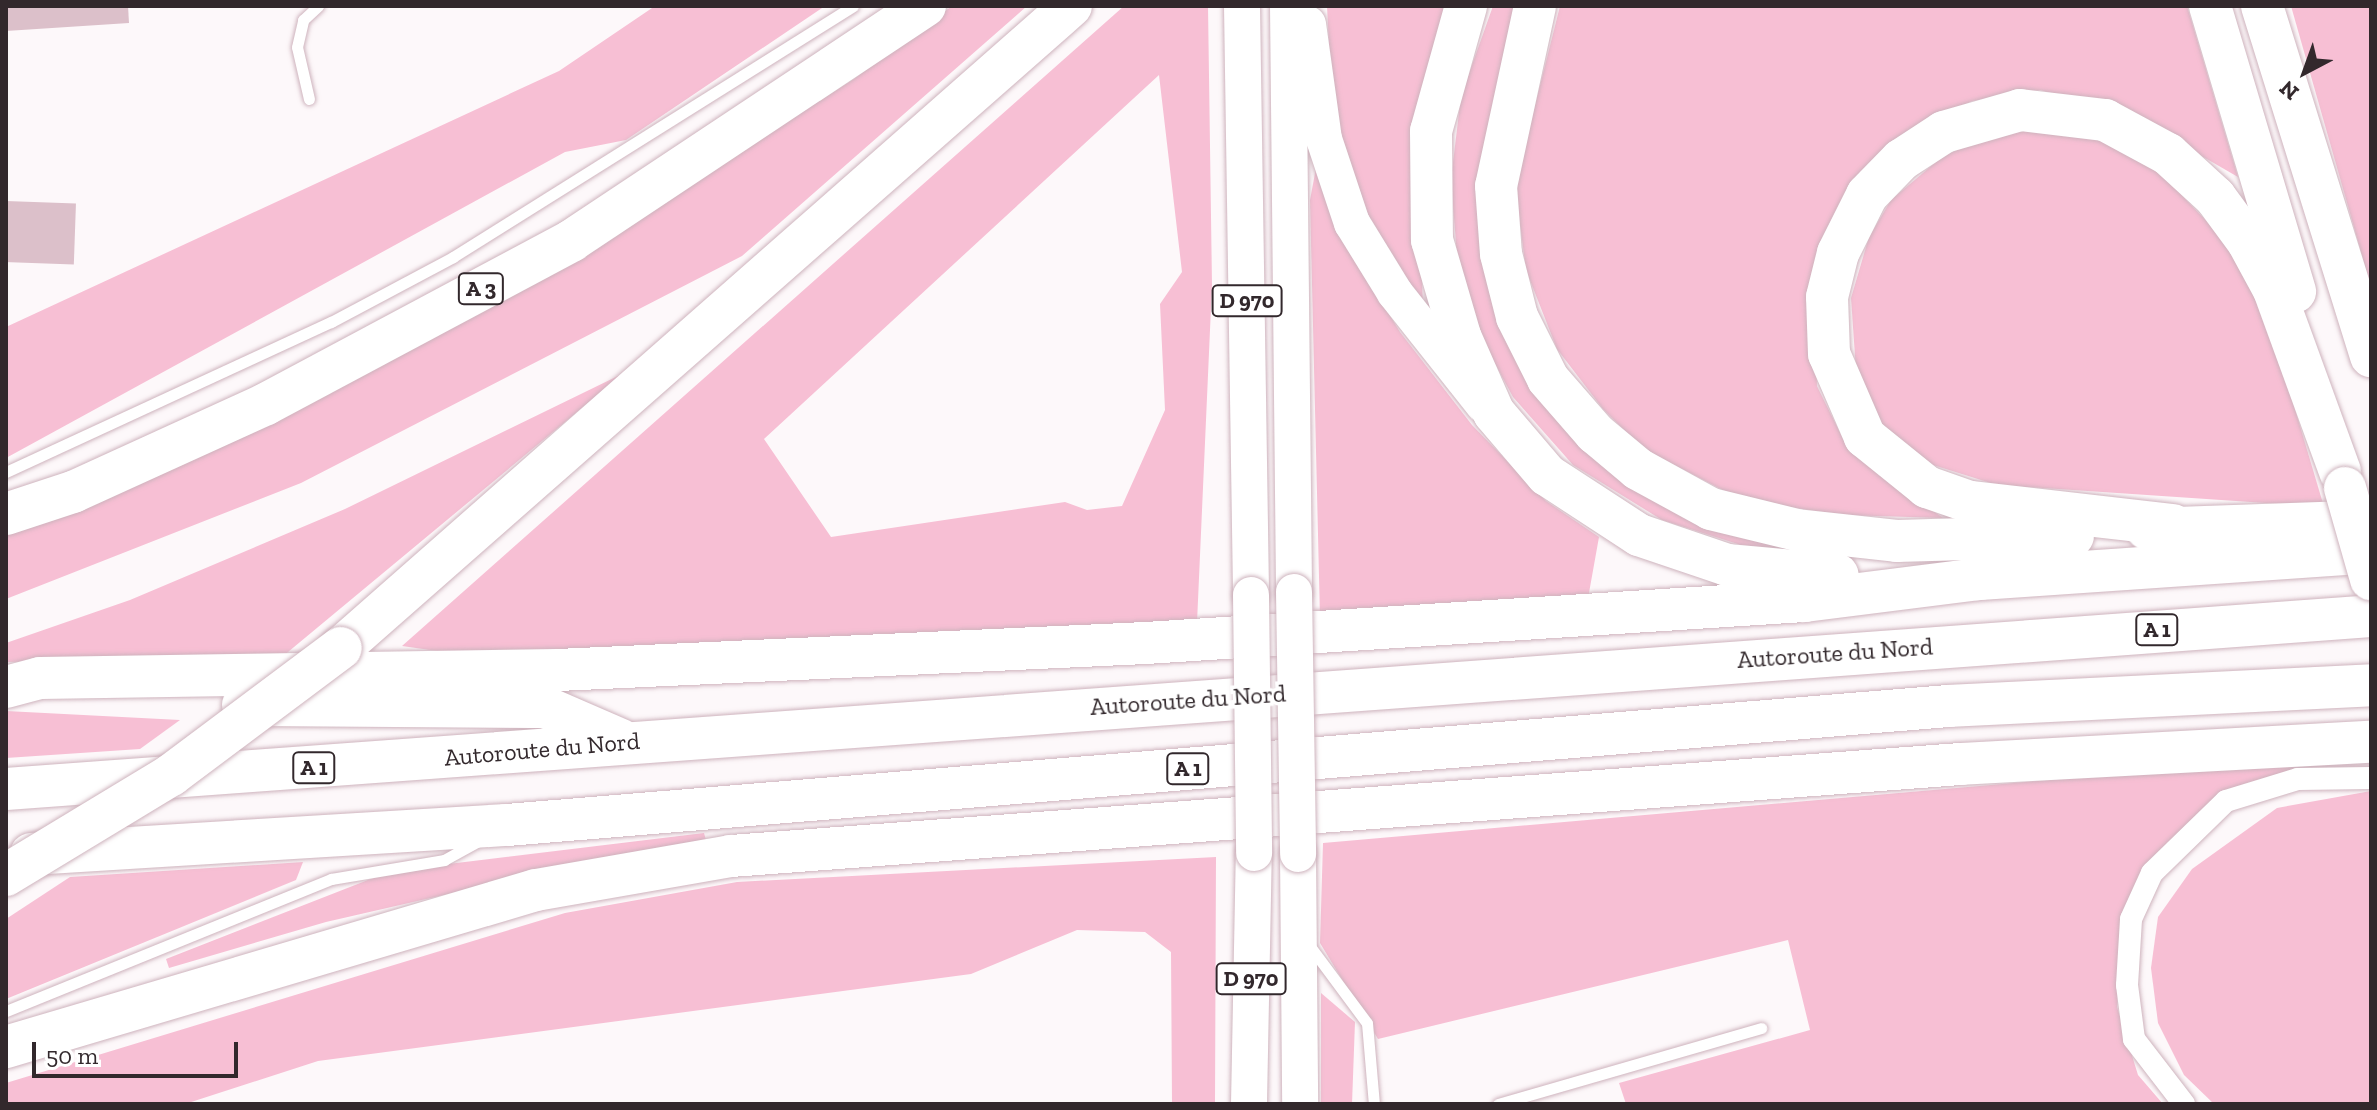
<!DOCTYPE html>
<style>
body{margin:0}
#map{position:relative;width:2377px;height:1110px;overflow:hidden;background:#fdf8fa;font-family:"Zilla Slab",serif}
div>[style]{position:absolute}
.green>*{inset:0;background:#f7bfd4}
.building>*{inset:0;background:#dcc0ca;transform-origin:0 0}
.roads{filter:drop-shadow(0 0 2px #ceb3bd) drop-shadow(0 0 2px #ceb3bd)}
.service>*{height:11px;margin:-5.5px;padding:0 5.5px;transform-origin:5.5px;border-radius:5.5px;background:#fff}
.minor>*{height:22px;margin:-11px;padding:0 11px;transform-origin:11px;border-radius:11px;background:#fff}
.primary>*{height:36px;margin:-18px;padding:0 18px;transform-origin:18px;border-radius:18px;background:#fff}
.motorway>*{height:42px;margin:-21px;padding:0 21px;transform-origin:21px;border-radius:21px;background:#fff}
.bridges{filter:drop-shadow(0 0 2px #ceb3bd) drop-shadow(0 0 2px #ceb3bd)}
.primary-bridge>*{height:36px;margin:-18px;padding:0 18px;transform-origin:18px;border-radius:18px;background:#fff}
.motorway-bridge>*{height:42px;margin:-21px;padding:0 21px;transform-origin:21px;border-radius:21px;background:#fff}
span{translate:-50% -50%;white-space:nowrap;text-align:center;line-height:1.15;-webkit-text-stroke:7px #fff;paint-order:stroke}
.shield-label span{padding:2px 6px;background:#fff;border:2px solid;border-radius:6px;-webkit-text-stroke-width:0}
.shield-label{font-size:22px;color:#32282c;font-weight:700}
.street-label{font-size:24px;color:#32282c}
.frame{position:absolute;inset:0;border:8px solid #32282c;pointer-events:none}
.north{position:absolute;left:2265px;top:32px;width:80px;height:80px;-webkit-text-stroke:6px #fff;paint-order:stroke;rotate:221deg;font-size:22px;font-weight:700;line-height:32px;text-align:center;color:#32282c}
.north::after{content:'';display:block;margin:auto;width:28px;height:36px;background:#32282c;clip-path:polygon(50% 0,100% 100%,50% 72%,0 100%)}
.scale{position:absolute;left:32px;top:1042px;width:206px;height:36px;box-sizing:border-box;border:4px solid #32282c;border-top:0;padding-left:10px;font-size:24px;line-height:28px;white-space:nowrap;color:#32282c;-webkit-text-stroke:6px #fff;paint-order:stroke}
</style>
<div id="map">
<div class="green">
<i style="clip-path:polygon(655px 6px,825px 6px,626px 140px,565px 152px,6px 458px,6px 327px,559px 71px)"></i>
<i style="clip-path:polygon(952px 6px,1027px 6px,742px 256px,301px 483px,6px 599px,6px 535px,96px 502px,612px 232px,854px 79px)"></i>
<i style="clip-path:polygon(evenodd,1124px 6px,1208px 6px,1212px 285px,1197px 623px,465px 655px,402px 646px,1124px 6px,1159px 75px,1182px 272px,1160px 304px,1165px 410px,1122px 506px,1087px 510px,1065px 502px,831px 537px,764px 439px,1159px 75px)"></i>
<i style="clip-path:polygon(1327px 6px,1454px 6px,1417px 145px,1423px 308px,1376px 245px,1332px 106px)"></i>
<i style="clip-path:polygon(1493px 6px,1520px 6px,1485px 151px,1557px 406px,1820px 552px,1741px 545px,1662px 520px,1573px 465px,1513px 397px,1479px 334px,1458px 269px,1451px 179px,1461px 96px)"></i>
<i style="clip-path:polygon(1560px 6px,2187px 6px,2238px 177px,2127px 113px,2040px 90px,1972px 101px,1916px 129px,1814px 312px,1817px 386px,1849px 451px,1943px 518px,1843px 515px,1742px 500px,1642px 448px,1603px 409px,1557px 349px,1526px 270px,1515px 185px)"></i>
<i style="clip-path:polygon(2291px 6px,2371px 6px,2371px 287px)"></i>
<i style="clip-path:polygon(2037px 125px,2094px 133px,2150px 162px,2233px 249px,2264px 305px,2324px 507px,1997px 485px,1930px 464px,1878px 423px,1856px 370px,1851px 298px,1869px 237px,1891px 200px,1942px 157px,1998px 131px)"></i>
<i style="clip-path:polygon(1316px 168px,1338px 231px,1400px 332px,1472px 425px,1546px 501px,1599px 537px,1587px 604px,1320px 618px,1310px 200px)"></i>
<i style="clip-path:polygon(624px 373px,282px 657px,6px 662px,6px 643px,130px 600px,345px 509px)"></i>
<i style="clip-path:polygon(6px 711px,180px 720px,140px 749px,6px 758px)"></i>
<i style="clip-path:polygon(2244px 763px,2298px 767px,2212px 809px,2123px 924px,2117px 1007px,2138px 1075px,2163px 1104px,1626px 1104px,1619px 1083px,1810px 1030px,1788px 940px,1378px 1039px,1320px 943px,1323px 843px)"></i>
<i style="clip-path:polygon(2371px 791px,2371px 1104px,2214px 1104px,2184px 1075px,2158px 1023px,2151px 968px,2158px 917px,2192px 869px,2277px 808px)"></i>
<i style="clip-path:polygon(704px 833px,707px 844px,617px 855px,326px 922px,169px 968px,166px 959px,391px 871px)"></i>
<i style="clip-path:polygon(1216px 857px,1215px 1104px,1172px 1104px,1171px 952px,1145px 932px,1077px 930px,971px 974px,318px 1061px,185px 1104px,6px 1104px,6px 1083px,565px 913px,737px 882px)"></i>
<i style="clip-path:polygon(303px 862px,296px 880px,6px 999px,6px 919px,70px 877px)"></i>
<i style="clip-path:polygon(1321px 993px,1355px 1022px,1352px 1104px,1321px 1104px)"></i>
</div>
<div class="building">
<i style="clip-path:polygon(6px 6px,128px 6px,129px 23px,6px 31px)"></i>
<i style="left:6px;top:201px;width:70px;height:61px;rotate:2deg"></i>
</div>
<div class="roads">
<div class="service">
<i style="left:309px;top:99px;width:53px;rotate:-103deg"></i>
<i style="left:297px;top:47px;width:28px;rotate:-77deg"></i>
<i style="left:303px;top:20px;width:21px;rotate:-43deg"></i>
<i style="left:6px;top:472px;width:358px;rotate:-24.8deg"></i>
<i style="left:331px;top:322px;width:138px;rotate:-28deg"></i>
<i style="left:453px;top:257px;width:472px;rotate:-32.1deg"></i>
<i style="left:1309px;top:945px;width:97px;rotate:53.4deg"></i>
<i style="left:1367px;top:1023px;width:81px;rotate:85.1deg"></i>
<i style="left:6px;top:1011px;width:351px;rotate:-22.1deg"></i>
<i style="left:331px;top:879px;width:115px;rotate:-9.5deg"></i>
<i style="left:444px;top:860px;width:38px;rotate:-29deg"></i>
<i style="left:1498px;top:1104px;width:274px;rotate:-16.1deg"></i>
</div>
<div class="minor">
<i style="left:2184px;top:1104px;width:82px;rotate:-127.6deg"></i>
<i style="left:2134px;top:1039px;width:54px;rotate:-97.4deg"></i>
<i style="left:2127px;top:985px;width:66px;rotate:-86.5deg"></i>
<i style="left:2131px;top:919px;width:51px;rotate:-65.5deg"></i>
<i style="left:2152px;top:873px;width:103px;rotate:-44.2deg"></i>
<i style="left:2226px;top:801px;width:75px;rotate:-17deg"></i>
<i style="left:2298px;top:779px;width:73px;rotate:-0.8deg"></i>
</div>
<div class="primary">
<i style="left:1242px;top:6px;width:589px;rotate:89.12deg"></i>
<i style="left:1288px;top:6px;width:586px;rotate:89.41deg"></i>
<i style="left:1308px;top:24px;width:116px;rotate:82.1deg"></i>
<i style="left:1324px;top:139px;width:89px;rotate:71.6deg"></i>
<i style="left:1352px;top:223px;width:82px;rotate:58.4deg"></i>
<i style="left:1395px;top:293px;width:142px;rotate:51.6deg"></i>
<i style="left:1298px;top:854px;width:250px;rotate:89.5deg"></i>
<i style="left:1249px;top:1104px;width:251px;rotate:-88.9deg"></i>
</div>
<div class="motorway">
<i style="left:1466px;top:6px;width:130px;rotate:105.6deg"></i>
<i style="left:1431px;top:131px;width:109px;rotate:89.5deg"></i>
<i style="left:1432px;top:240px;width:100px;rotate:73.7deg"></i>
<i style="left:1460px;top:336px;width:84px;rotate:66.2deg"></i>
<i style="left:1494px;top:413px;width:82px;rotate:49.5deg"></i>
<i style="left:1547px;top:475px;width:110px;rotate:33.1deg"></i>
<i style="left:1639px;top:535px;width:93px;rotate:18.8deg"></i>
<i style="left:1727px;top:565px;width:111px;rotate:5.1deg"></i>
<i style="left:1535px;top:6px;width:184px;rotate:102.2deg"></i>
<i style="left:1496px;top:186px;width:68px;rotate:85.8deg"></i>
<i style="left:1501px;top:254px;width:65px;rotate:75.7deg"></i>
<i style="left:1517px;top:317px;width:69px;rotate:63.4deg"></i>
<i style="left:1548px;top:379px;width:72px;rotate:49deg"></i>
<i style="left:1595px;top:433px;width:56px;rotate:39.9deg"></i>
<i style="left:1638px;top:469px;width:83px;rotate:28.7deg"></i>
<i style="left:1711px;top:509px;width:89px;rotate:13.7deg"></i>
<i style="left:1797px;top:530px;width:100px;rotate:6.3deg"></i>
<i style="left:1896px;top:541px;width:177px;rotate:-1.6deg"></i>
<i style="left:2210px;top:6px;width:298px;rotate:73.4deg"></i>
<i style="left:2262px;top:6px;width:367px;rotate:72.7deg"></i>
<i style="left:6px;top:514px;width:71px;rotate:-18.2deg"></i>
<i style="left:73px;top:492px;width:212px;rotate:-24.5deg"></i>
<i style="left:266px;top:404px;width:346px;rotate:-28.1deg"></i>
<i style="left:571px;top:241px;width:425px;rotate:-33.6deg"></i>
<i style="left:2173px;top:525px;width:204px;rotate:-173.5deg"></i>
<i style="left:1970px;top:502px;width:46px;rotate:-160.8deg"></i>
<i style="left:1927px;top:487px;width:80px;rotate:-141.1deg"></i>
<i style="left:1865px;top:437px;width:90px;rotate:-113.4deg"></i>
<i style="left:1829px;top:354px;width:57px;rotate:-92deg"></i>
<i style="left:1827px;top:297px;width:45px;rotate:-76deg"></i>
<i style="left:1838px;top:253px;width:65px;rotate:-63.4deg"></i>
<i style="left:1867px;top:195px;width:49px;rotate:-45.8deg"></i>
<i style="left:1901px;top:160px;width:51px;rotate:-33.1deg"></i>
<i style="left:1944px;top:132px;width:79px;rotate:-16.1deg"></i>
<i style="left:2020px;top:110px;width:86px;rotate:6.7deg"></i>
<i style="left:2105px;top:120px;width:72px;rotate:28.4deg"></i>
<i style="left:2168px;top:154px;width:64px;rotate:42.5deg"></i>
<i style="left:2215px;top:197px;width:56px;rotate:53.7deg"></i>
<i style="left:2248px;top:242px;width:55px;rotate:61.6deg"></i>
<i style="left:2274px;top:290px;width:193px;rotate:70deg"></i>
<i style="left:2147px;top:529px;width:224px;rotate:-2deg"></i>
<i style="left:341px;top:648px;width:972px;rotate:-41.33deg"></i>
<i style="left:6px;top:687px;width:35px;rotate:-15deg"></i>
<i style="left:40px;top:678px;width:518px;rotate:-0.88deg"></i>
<i style="left:558px;top:670px;width:589px;rotate:-2.63deg"></i>
<i style="left:1146px;top:643px;width:659px;rotate:-3.65deg"></i>
<i style="left:1804px;top:601px;width:176px;rotate:-7.2deg"></i>
<i style="left:1979px;top:579px;width:393px;rotate:-3.9deg"></i>
<i style="left:243px;top:705px;width:302px;rotate:0.4deg"></i>
<i style="left:545px;top:707px;width:83px;rotate:23.5deg"></i>
<i style="left:6px;top:789px;width:2371px;rotate:-4.18deg"></i>
<i style="left:31px;top:854px;width:477px;rotate:-3.5deg"></i>
<i style="left:507px;top:825px;width:1446px;rotate:-4.72deg"></i>
<i style="left:1948px;top:706px;width:424px;rotate:-2.8deg"></i>
<i style="left:6px;top:1047px;width:553px;rotate:-16.5deg"></i>
<i style="left:536px;top:890px;width:198px;rotate:-9.9deg"></i>
<i style="left:731px;top:856px;width:1232px;rotate:-4.28deg"></i>
<i style="left:1960px;top:764px;width:412px;rotate:-3.1deg"></i>
</div>
</div>
<div class="bridges">
<div class="primary-bridge">
<i style="left:1294px;top:592px;width:262px;rotate:89.1deg"></i>
<i style="left:1251px;top:595px;width:258px;rotate:89.3deg"></i>
</div>
<div class="motorway-bridge">
<i style="left:2345px;top:488px;width:95px;rotate:74.1deg"></i>
<i style="left:6px;top:875px;width:193px;rotate:-31.2deg"></i>
<i style="left:171px;top:775px;width:212px;rotate:-36.8deg"></i>
</div>
</div>
<div class="shield-label">
<span style="left:481px;top:289px">A 3</span>
<span style="left:1247px;top:301px">D 970</span>
<span style="left:2157px;top:630px">A 1</span>
<span style="left:314px;top:768px">A 1</span>
<span style="left:1188px;top:769px">A 1</span>
<span style="left:1251px;top:979px">D 970</span>
</div>
<div class="street-label">
<span style="left:1835px;top:653px;rotate:-4deg">Autoroute du Nord</span>
<span style="left:1188px;top:700px;rotate:-4deg">Autoroute du Nord</span>
<span style="left:542px;top:749px;rotate:-5deg">Autoroute du Nord</span>
</div>
<div class="frame"></div>
<div class="north">N</div>
<div class="scale">50 m</div>
</div>
